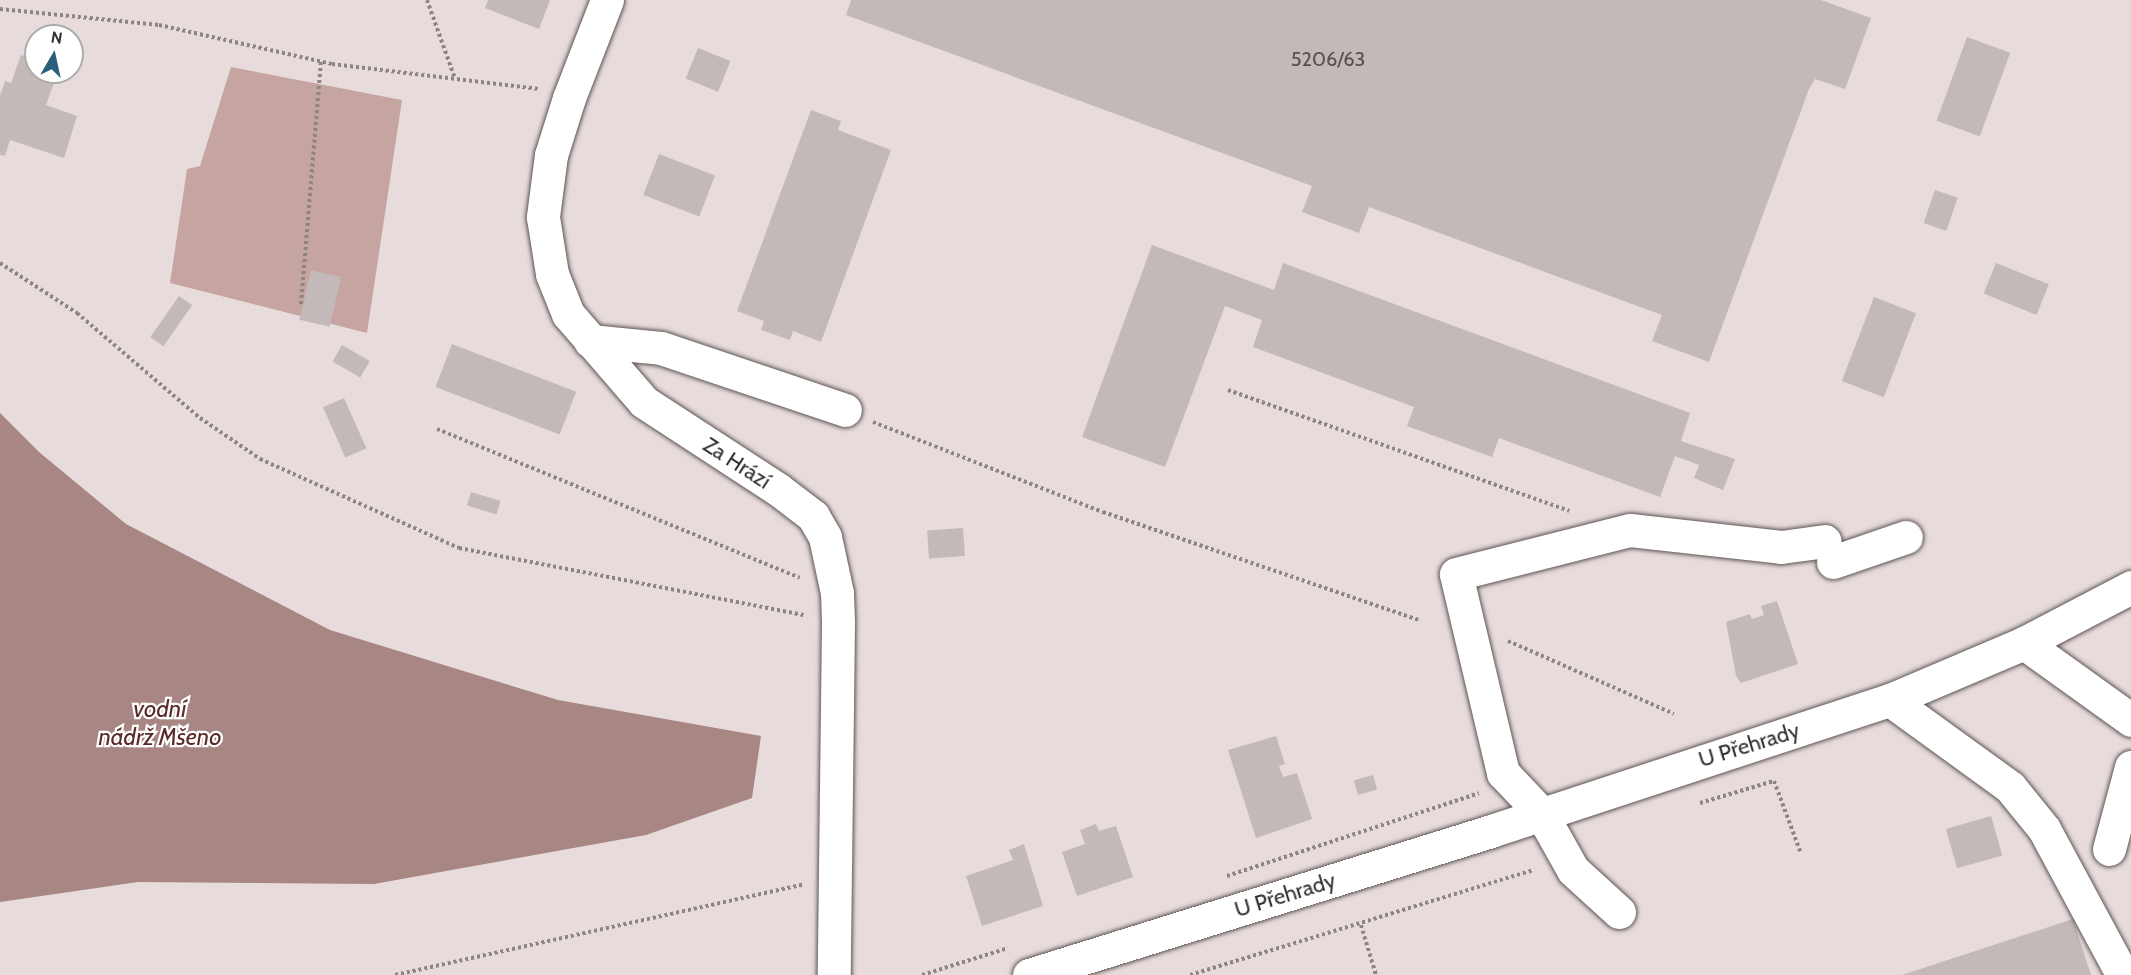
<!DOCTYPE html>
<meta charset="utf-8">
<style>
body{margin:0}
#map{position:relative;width:2131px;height:975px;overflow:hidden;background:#e7dcdb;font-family:Cabin,sans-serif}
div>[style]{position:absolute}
.green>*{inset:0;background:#c6a4a1}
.water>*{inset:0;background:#a78683}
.building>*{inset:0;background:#c3b9b8;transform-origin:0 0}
.path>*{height:4px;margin-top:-2px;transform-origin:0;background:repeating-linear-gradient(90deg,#8c8584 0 3px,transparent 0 6px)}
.roads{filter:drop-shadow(0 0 2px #5e5554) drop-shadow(0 0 2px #5e5554)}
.minor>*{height:33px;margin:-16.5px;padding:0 16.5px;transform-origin:16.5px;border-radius:16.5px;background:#fff}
span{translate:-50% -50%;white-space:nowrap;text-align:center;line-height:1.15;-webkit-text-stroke:4.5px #fff;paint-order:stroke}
.number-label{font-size:20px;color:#575251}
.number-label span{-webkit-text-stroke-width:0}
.street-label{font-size:22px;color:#332f2f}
.water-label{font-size:24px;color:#5a2a27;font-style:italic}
.north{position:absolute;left:24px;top:24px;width:60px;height:60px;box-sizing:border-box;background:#fff;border:2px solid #adacac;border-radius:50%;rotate:9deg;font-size:16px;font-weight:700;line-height:24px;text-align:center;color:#332f2f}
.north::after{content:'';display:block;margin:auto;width:21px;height:27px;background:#2b607c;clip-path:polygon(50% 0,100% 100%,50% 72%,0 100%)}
</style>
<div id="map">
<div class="green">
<i style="clip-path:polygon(231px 67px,402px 100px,367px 333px,170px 283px,187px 169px,200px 166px)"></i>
</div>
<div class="water">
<i style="clip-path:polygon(0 413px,39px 452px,126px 524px,330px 630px,558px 700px,761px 736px,752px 798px,646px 835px,374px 884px,138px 882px,0 902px)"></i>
</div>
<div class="building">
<i style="clip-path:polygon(488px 0,550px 0,539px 29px,485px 8px)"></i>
<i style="clip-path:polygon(851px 0,1821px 0,1871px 18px,1845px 89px,1815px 79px,1809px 89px,1709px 362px,1652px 341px,1662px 315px,1369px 207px,1359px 233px,1302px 212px,1312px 186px,846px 15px)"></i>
<i style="left:1967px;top:37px;width:46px;height:89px;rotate:20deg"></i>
<i style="left:698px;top:48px;width:35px;height:33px;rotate:22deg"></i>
<i style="clip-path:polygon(21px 55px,36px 60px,36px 72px,58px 72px,46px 105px,77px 116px,64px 158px,10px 140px,5px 156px,0 155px,0 96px,5px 81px,11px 83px)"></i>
<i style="clip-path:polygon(811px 110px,841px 121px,838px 130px,891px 150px,821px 342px,793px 331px,790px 340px,761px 330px,764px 321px,737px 311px)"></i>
<i style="left:659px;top:154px;width:60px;height:44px;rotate:21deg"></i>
<i style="left:1935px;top:190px;width:24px;height:35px;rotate:19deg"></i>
<i style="clip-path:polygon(1152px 245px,1274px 290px,1283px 263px,1690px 413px,1681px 441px,1735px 459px,1723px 490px,1694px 478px,1699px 465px,1675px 456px,1660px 497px,1499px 438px,1492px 457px,1407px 426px,1414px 407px,1253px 347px,1262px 320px,1225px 306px,1165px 467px,1082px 437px)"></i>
<i style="left:1996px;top:263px;width:57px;height:33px;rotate:22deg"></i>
<i style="left:311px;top:270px;width:31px;height:51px;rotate:13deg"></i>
<i style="left:179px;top:296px;width:16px;height:50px;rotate:35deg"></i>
<i style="left:1874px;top:297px;width:45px;height:90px;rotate:21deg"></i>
<i style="left:452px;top:344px;width:133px;height:46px;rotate:21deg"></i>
<i style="left:342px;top:345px;width:32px;height:19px;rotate:30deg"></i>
<i style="left:344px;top:398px;width:55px;height:23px;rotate:66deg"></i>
<i style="left:471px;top:492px;width:31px;height:14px;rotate:17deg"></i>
<i style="left:963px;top:528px;width:28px;height:36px;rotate:86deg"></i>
<i style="clip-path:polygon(1777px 601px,1798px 664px,1741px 683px,1736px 676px,1726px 622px,1750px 614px,1752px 619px,1764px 615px,1761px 606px)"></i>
<i style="clip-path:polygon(1276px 736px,1285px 764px,1279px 766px,1283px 777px,1297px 773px,1312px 819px,1256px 838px,1228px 750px)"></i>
<i style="left:1373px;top:775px;width:15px;height:20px;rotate:74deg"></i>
<i style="left:1991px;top:816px;width:41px;height:47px;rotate:74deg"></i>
<i style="clip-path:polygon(1096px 824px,1099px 831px,1116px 826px,1133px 877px,1077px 896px,1062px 852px,1085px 844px,1080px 830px)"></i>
<i style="clip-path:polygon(1024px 844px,1043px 906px,982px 926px,966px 876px,1013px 860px,1009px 850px)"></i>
<i style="clip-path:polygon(2073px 919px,2091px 975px,1902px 975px)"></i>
</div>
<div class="path">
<i style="left:427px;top:0;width:81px;rotate:70.4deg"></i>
<i style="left:0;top:9px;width:160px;rotate:5.7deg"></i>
<i style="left:159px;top:25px;width:177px;rotate:12.7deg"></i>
<i style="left:332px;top:64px;width:209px;rotate:6.9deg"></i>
<i style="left:0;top:263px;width:92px;rotate:33deg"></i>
<i style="left:77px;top:313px;width:162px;rotate:40.5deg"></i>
<i style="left:200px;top:418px;width:73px;rotate:34.3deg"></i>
<i style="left:260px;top:459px;width:218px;rotate:24.1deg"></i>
<i style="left:459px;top:548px;width:351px;rotate:11deg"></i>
<i style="left:301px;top:304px;width:243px;rotate:-85.3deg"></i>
<i style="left:1228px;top:390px;width:362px;rotate:19.5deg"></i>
<i style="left:873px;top:422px;width:247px;rotate:21.4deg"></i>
<i style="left:1103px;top:512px;width:334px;rotate:18.9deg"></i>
<i style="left:437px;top:429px;width:392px;rotate:22.3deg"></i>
<i style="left:1508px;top:641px;width:181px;rotate:23.7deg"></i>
<i style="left:1700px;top:803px;width:77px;rotate:-16.6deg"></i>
<i style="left:1774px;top:781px;width:75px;rotate:69.6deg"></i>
<i style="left:1227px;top:876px;width:265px;rotate:-18.2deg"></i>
<i style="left:1361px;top:925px;width:52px;rotate:73.3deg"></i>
<i style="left:395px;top:975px;width:417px;rotate:-12.5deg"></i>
<i style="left:922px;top:975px;width:90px;rotate:-17.4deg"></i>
<i style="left:1190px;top:975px;width:359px;rotate:-17deg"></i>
</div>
<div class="roads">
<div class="minor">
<i style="left:607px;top:0;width:105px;rotate:111.2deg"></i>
<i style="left:569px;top:98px;width:60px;rotate:107.5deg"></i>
<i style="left:551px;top:155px;width:63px;rotate:97.4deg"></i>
<i style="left:543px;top:217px;width:58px;rotate:81deg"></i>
<i style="left:552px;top:274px;width:43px;rotate:68.2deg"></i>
<i style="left:568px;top:314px;width:116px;rotate:49.2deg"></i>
<i style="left:644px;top:402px;width:161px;rotate:33.1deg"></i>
<i style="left:779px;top:490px;width:43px;rotate:37.4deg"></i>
<i style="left:813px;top:516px;width:24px;rotate:60deg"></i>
<i style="left:825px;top:537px;width:57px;rotate:77.9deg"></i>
<i style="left:837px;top:593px;width:30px;rotate:88deg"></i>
<i style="left:838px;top:623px;width:352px;rotate:90.7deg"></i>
<i style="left:590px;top:341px;width:71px;rotate:5.6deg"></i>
<i style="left:661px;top:348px;width:194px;rotate:18.6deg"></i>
<i style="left:1833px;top:562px;width:77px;rotate:-18.9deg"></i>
<i style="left:2024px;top:643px;width:132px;rotate:35.7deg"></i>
<i style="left:1890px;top:700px;width:148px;rotate:35.9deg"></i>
<i style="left:2010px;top:787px;width:54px;rotate:51deg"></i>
<i style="left:2044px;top:829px;width:158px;rotate:61.7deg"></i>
<i style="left:2109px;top:849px;width:85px;rotate:-75deg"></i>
<i style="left:1619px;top:912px;width:62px;rotate:-137.6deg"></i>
<i style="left:1573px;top:870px;width:65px;rotate:-119.3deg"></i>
<i style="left:1541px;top:813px;width:55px;rotate:-133.5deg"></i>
<i style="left:1503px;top:773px;width:204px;rotate:-103.3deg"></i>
<i style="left:1456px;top:574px;width:179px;rotate:-14.2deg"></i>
<i style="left:1630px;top:530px;width:152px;rotate:6.4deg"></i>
<i style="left:1781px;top:547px;width:44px;rotate:-7.8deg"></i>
<i style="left:1029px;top:975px;width:484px;rotate:-17.3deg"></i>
<i style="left:1491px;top:831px;width:420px;rotate:-18.2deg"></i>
<i style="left:1890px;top:700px;width:146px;rotate:-23deg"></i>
<i style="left:2024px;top:643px;width:121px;rotate:-27.6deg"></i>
</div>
</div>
<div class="number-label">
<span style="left:1328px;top:59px">5206/63</span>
</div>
<div class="street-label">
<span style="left:737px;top:463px;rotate:33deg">Za Hrází</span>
<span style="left:1749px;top:745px;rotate:-17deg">U Přehrady</span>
<span style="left:1285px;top:895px;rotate:-17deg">U Přehrady</span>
</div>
<div class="water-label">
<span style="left:160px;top:723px">vodní<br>nádrž Mšeno</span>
</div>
<div class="north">N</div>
</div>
